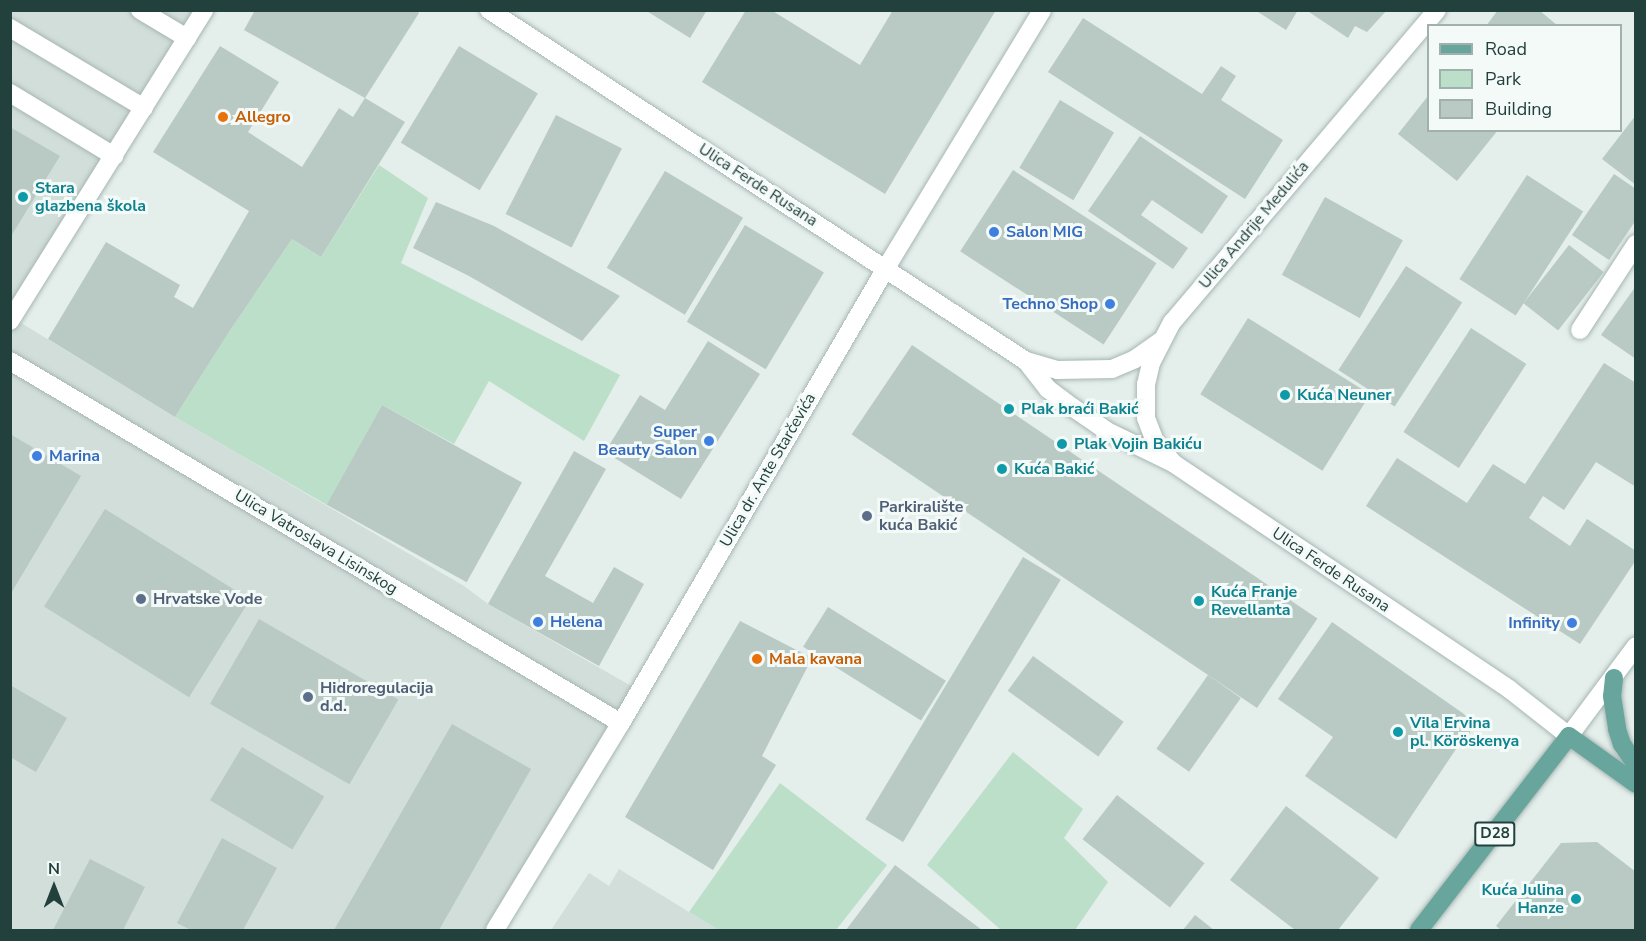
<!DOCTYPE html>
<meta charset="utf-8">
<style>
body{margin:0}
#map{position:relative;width:1646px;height:941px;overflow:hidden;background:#e4eeeb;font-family:"Nunito Sans",sans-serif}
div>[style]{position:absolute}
.built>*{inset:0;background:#d2deda}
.green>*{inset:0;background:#bcdfca}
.building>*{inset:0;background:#b9c9c4;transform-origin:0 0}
.roads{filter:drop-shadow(0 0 2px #a6b6b3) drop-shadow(0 0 2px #a6b6b3)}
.lane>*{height:18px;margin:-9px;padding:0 9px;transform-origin:9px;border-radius:9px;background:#fff}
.street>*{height:18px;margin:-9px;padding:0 9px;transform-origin:9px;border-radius:9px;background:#fff}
.secondary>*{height:18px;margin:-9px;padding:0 9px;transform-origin:9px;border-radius:9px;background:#fff}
.primary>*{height:18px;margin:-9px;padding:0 9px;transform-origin:9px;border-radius:9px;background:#67a59d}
.dots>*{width:16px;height:16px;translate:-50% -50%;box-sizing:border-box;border:3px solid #f4faf8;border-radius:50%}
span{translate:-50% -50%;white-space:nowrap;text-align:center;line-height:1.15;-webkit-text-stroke:6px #f4faf8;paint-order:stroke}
.shield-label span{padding:2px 4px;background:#f4faf8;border:2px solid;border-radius:4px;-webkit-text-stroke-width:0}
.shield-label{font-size:15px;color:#22403c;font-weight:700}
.food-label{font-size:16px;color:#c56008;font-weight:700}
.left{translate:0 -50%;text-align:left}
.street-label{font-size:16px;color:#22403c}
.culture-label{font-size:16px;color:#0d838f;font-weight:700}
.right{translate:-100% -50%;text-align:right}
.shop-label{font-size:16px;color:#366cbe;font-weight:700}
.service-label{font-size:16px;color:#4e5e75;font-weight:700}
.frame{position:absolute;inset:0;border:12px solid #22403c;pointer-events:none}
.legend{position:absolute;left:1427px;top:24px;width:195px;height:108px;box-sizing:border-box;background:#f4faf8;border:2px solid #a0b0ad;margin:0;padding:8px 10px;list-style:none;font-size:18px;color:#22403c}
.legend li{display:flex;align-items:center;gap:12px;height:30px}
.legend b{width:30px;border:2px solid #a0b0ad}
.north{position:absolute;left:24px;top:857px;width:60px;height:60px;-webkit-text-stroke:4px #f4faf8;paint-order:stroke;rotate:0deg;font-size:16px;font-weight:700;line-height:24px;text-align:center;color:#22403c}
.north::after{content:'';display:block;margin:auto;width:21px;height:27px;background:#22403c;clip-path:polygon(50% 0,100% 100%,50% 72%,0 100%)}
</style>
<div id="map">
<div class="built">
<i style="clip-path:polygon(10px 11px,204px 11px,13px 318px,175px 417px,464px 586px,488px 604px,640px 691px,495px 930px,11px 930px)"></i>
<i style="clip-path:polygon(619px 869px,689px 912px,719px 930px,551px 930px,589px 873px,609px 886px)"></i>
</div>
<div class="green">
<i style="clip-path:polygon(379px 165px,428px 198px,401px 263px,620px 375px,584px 441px,489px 381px,454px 444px,382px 405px,327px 505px,175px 417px,229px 332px,292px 239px,321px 257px)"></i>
<i style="clip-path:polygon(1013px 752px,1083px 809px,1064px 838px,1108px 882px,1075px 930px,1001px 930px,927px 865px)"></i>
<i style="clip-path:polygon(780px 783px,887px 865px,836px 930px,719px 930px,689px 912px)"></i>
</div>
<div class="building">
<i style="clip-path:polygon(255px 10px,416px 10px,419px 13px,365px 98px,244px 30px)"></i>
<i style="clip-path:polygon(645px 10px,707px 10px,690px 38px)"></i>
<i style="clip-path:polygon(746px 10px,771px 10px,860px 65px,893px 10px,996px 10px,885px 194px,702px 82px)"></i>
<i style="clip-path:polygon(1255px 10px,1298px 10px,1286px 30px)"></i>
<i style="clip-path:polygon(1306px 10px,1387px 10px,1367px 32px,1355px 26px,1348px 38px)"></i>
<i style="clip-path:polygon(1498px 10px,1539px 10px,1558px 26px,1486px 26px)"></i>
<i style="clip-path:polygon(1083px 18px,1202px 94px,1221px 66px,1236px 76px,1221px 100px,1283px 140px,1245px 199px,1048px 72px)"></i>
<i style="clip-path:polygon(220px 46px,279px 82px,248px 132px,302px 167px,339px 108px,353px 117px,365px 98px,405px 122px,321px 257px,292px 239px,229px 332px,175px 417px,48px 339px,106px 242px,180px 285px,174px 297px,193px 308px,249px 211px,153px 152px)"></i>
<i style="left:459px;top:46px;width:92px;height:113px;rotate:31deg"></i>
<i style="clip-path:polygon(1428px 96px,1428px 130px,1498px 130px,1457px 181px,1398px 134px)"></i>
<i style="left:1060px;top:100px;width:63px;height:79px;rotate:31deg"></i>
<i style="left:556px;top:115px;width:74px;height:111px;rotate:27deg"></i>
<i style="clip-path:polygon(1636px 115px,1636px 185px,1602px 159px)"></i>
<i style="clip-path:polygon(10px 127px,60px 156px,10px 238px)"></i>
<i style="clip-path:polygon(1140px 136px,1228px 196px,1202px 234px,1152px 200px,1141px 215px,1188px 248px,1173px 269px,1088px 211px)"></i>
<i style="left:1013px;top:170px;width:171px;height:97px;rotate:33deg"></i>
<i style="left:665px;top:171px;width:91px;height:113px;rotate:31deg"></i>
<i style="clip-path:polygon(1614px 174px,1636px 189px,1636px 220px,1609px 260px,1572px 235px)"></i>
<i style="left:1527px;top:175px;width:67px;height:124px;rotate:33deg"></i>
<i style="left:1325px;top:197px;width:89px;height:89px;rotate:29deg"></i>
<i style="clip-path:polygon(436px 202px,494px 226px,620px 296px,582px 341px,469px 276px,413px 248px)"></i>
<i style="left:745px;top:225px;width:92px;height:113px;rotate:31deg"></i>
<i style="left:1569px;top:245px;width:44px;height:74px;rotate:38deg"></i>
<i style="left:1406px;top:266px;width:67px;height:124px;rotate:33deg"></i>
<i style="clip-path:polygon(1636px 286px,1636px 359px,1601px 335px)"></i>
<i style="left:1248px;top:318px;width:144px;height:90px;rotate:32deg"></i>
<i style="left:1471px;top:328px;width:66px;height:124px;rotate:33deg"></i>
<i style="clip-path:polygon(708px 341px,760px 374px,681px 499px,605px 452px,640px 395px,665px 410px)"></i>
<i style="left:912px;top:345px;width:489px;height:108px;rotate:34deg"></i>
<i style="clip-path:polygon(1604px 363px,1636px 383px,1636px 487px,1596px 462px,1564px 510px,1543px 496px,1529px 518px,1570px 546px,1587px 519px,1636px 551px,1636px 560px,1580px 644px,1366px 506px,1397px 458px,1467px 503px,1493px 464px,1525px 484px)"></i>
<i style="left:382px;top:405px;width:160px;height:114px;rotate:29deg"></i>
<i style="clip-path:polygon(10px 434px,81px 476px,10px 595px)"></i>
<i style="clip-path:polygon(574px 451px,606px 469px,545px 576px,593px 603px,614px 567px,644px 584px,599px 666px,488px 604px)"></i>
<i style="left:105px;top:509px;width:171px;height:115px;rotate:32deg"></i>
<i style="left:1023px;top:557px;width:44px;height:306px;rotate:31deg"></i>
<i style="left:828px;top:607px;width:139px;height:47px;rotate:32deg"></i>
<i style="left:259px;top:619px;width:161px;height:98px;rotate:30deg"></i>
<i style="clip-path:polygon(740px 621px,812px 658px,762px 756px,776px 765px,713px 870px,625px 817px)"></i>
<i style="clip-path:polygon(1332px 622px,1464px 714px,1471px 723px,1470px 733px,1464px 737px,1396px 839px,1305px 776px,1333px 737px,1278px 699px)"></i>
<i style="left:1033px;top:656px;width:112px;height:43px;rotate:36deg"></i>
<i style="left:1208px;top:675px;width:40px;height:90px;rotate:35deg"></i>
<i style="clip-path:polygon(10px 685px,67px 718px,36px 772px,10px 757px)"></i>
<i style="clip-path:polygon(452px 724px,531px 769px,439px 930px,334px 930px)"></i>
<i style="left:242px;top:747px;width:96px;height:62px;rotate:31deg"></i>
<i style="left:1117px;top:795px;width:111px;height:56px;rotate:38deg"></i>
<i style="clip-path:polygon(1286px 806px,1379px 878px,1338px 930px,1295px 930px,1230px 880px)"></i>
<i style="clip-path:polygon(222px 838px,277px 868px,243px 930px,191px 930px,177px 923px)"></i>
<i style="clip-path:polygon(1597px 842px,1636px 872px,1636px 930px,1501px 930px,1496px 926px,1561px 843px)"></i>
<i style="clip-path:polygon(90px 859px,145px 887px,123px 930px,53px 930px)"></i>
<i style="clip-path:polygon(895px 865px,982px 930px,846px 930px)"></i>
<i style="clip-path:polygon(1195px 915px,1214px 930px,1183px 930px)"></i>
</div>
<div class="roads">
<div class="lane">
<i style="left:140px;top:10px;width:55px;rotate:30.8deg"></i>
<i style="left:10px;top:28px;width:156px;rotate:30.8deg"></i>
<i style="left:10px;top:93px;width:122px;rotate:31.2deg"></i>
<i style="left:1580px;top:330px;width:103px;rotate:-56.9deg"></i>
</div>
<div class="street">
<i style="left:489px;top:10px;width:642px;rotate:33.17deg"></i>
<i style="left:1026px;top:361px;width:33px;rotate:16deg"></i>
<i style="left:1058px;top:370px;width:54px;rotate:-1.1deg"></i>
<i style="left:1112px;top:369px;width:25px;rotate:-23deg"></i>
<i style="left:1135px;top:359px;width:32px;rotate:-35deg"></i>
<i style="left:10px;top:321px;width:367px;rotate:-58deg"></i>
<i style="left:10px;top:361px;width:710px;rotate:30.65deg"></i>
<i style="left:1026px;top:361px;width:36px;rotate:52deg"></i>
<i style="left:1048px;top:389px;width:30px;rotate:37deg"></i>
<i style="left:1072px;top:407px;width:42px;rotate:34.4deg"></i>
<i style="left:1107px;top:431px;width:73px;rotate:25.9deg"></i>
<i style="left:495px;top:930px;width:242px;rotate:-58.7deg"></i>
<i style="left:621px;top:723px;width:527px;rotate:-59.78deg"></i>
<i style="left:886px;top:268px;width:301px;rotate:-58.8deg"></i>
</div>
<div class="secondary">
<i style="left:1437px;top:10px;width:409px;rotate:130.3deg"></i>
<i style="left:1172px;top:322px;width:46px;rotate:117.1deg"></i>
<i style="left:1151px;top:363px;width:22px;rotate:103deg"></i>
<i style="left:1146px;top:384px;width:34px;rotate:90deg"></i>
<i style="left:1146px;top:418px;width:26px;rotate:69deg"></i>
<i style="left:1155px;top:442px;width:28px;rotate:49deg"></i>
<i style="left:1173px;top:463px;width:405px;rotate:33.9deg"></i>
<i style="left:1509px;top:689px;width:76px;rotate:38.1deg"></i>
<i style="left:1569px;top:736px;width:112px;rotate:-53.3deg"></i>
</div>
<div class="primary">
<i style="left:1614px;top:678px;width:18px;rotate:96deg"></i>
<i style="left:1612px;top:696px;width:33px;rotate:81deg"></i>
<i style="left:1617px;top:729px;width:16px;rotate:72deg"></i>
<i style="left:1622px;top:744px;width:25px;rotate:56deg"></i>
<i style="left:1419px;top:930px;width:245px;rotate:-52.3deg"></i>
<i style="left:1569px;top:736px;width:82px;rotate:35.6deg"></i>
</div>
</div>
<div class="dots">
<i style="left:223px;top:117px;background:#e8710a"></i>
<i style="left:23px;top:197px;background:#0f9aa8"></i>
<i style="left:994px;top:232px;background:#3f7fe0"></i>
<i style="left:1110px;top:304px;background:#3f7fe0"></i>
<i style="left:1285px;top:395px;background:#0f9aa8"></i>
<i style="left:1009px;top:409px;background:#0f9aa8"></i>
<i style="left:709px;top:441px;background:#3f7fe0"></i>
<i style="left:1062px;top:444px;background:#0f9aa8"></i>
<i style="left:37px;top:456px;background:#3f7fe0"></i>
<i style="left:1002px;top:469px;background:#0f9aa8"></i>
<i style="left:867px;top:516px;background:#5c6f8a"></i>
<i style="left:141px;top:599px;background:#5c6f8a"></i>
<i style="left:1199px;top:601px;background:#0f9aa8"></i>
<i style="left:538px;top:622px;background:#3f7fe0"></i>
<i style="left:1572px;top:623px;background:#3f7fe0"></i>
<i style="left:757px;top:659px;background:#e8710a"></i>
<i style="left:308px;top:697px;background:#5c6f8a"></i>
<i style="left:1398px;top:732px;background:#0f9aa8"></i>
<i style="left:1576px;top:899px;background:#0f9aa8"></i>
</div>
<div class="shield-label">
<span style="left:1495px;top:834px">D28</span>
</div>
<div class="food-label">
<span class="left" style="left:235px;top:117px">Allegro</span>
<span class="left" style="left:769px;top:659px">Mala kavana</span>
</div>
<div class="street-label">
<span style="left:758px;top:185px;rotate:33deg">Ulica Ferde Rusana</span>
<span style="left:1254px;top:225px;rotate:-50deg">Ulica Andrije Medulića</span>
<span style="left:768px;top:470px;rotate:-60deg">Ulica dr. Ante Starčevića</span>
<span style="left:316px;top:542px;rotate:31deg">Ulica Vatroslava Lisinskog</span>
<span style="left:1331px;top:570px;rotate:34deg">Ulica Ferde Rusana</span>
</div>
<div class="culture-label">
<span class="left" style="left:35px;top:197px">Stara<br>glazbena škola</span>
<span class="left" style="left:1297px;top:395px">Kuća Neuner</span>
<span class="left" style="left:1021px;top:409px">Plak braći Bakić</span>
<span class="left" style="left:1074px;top:444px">Plak Vojin Bakiću</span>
<span class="left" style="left:1014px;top:469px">Kuća Bakić</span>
<span class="left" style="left:1211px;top:601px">Kuća Franje<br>Revellanta</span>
<span class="left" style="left:1410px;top:732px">Vila Ervina<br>pl. Köröskenya</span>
<span class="right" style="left:1564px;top:899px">Kuća Julina<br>Hanze</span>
</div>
<div class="shop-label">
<span class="left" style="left:1006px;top:232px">Salon MIG</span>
<span class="right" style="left:1098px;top:304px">Techno Shop</span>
<span class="right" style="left:697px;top:441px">Super<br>Beauty Salon</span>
<span class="left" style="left:49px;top:456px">Marina</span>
<span class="left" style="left:550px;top:622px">Helena</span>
<span class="right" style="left:1560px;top:623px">Infinity</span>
</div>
<div class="service-label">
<span class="left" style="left:879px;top:516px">Parkiralište<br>kuća Bakić</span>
<span class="left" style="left:153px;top:599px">Hrvatske Vode</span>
<span class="left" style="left:320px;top:697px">Hidroregulacija<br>d.d.</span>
</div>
<div class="frame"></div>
<ul class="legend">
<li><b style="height:8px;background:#67a59d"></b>Road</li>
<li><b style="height:16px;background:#bcdfca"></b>Park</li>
<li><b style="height:16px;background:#b9c9c4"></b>Building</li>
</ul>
<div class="north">N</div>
</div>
